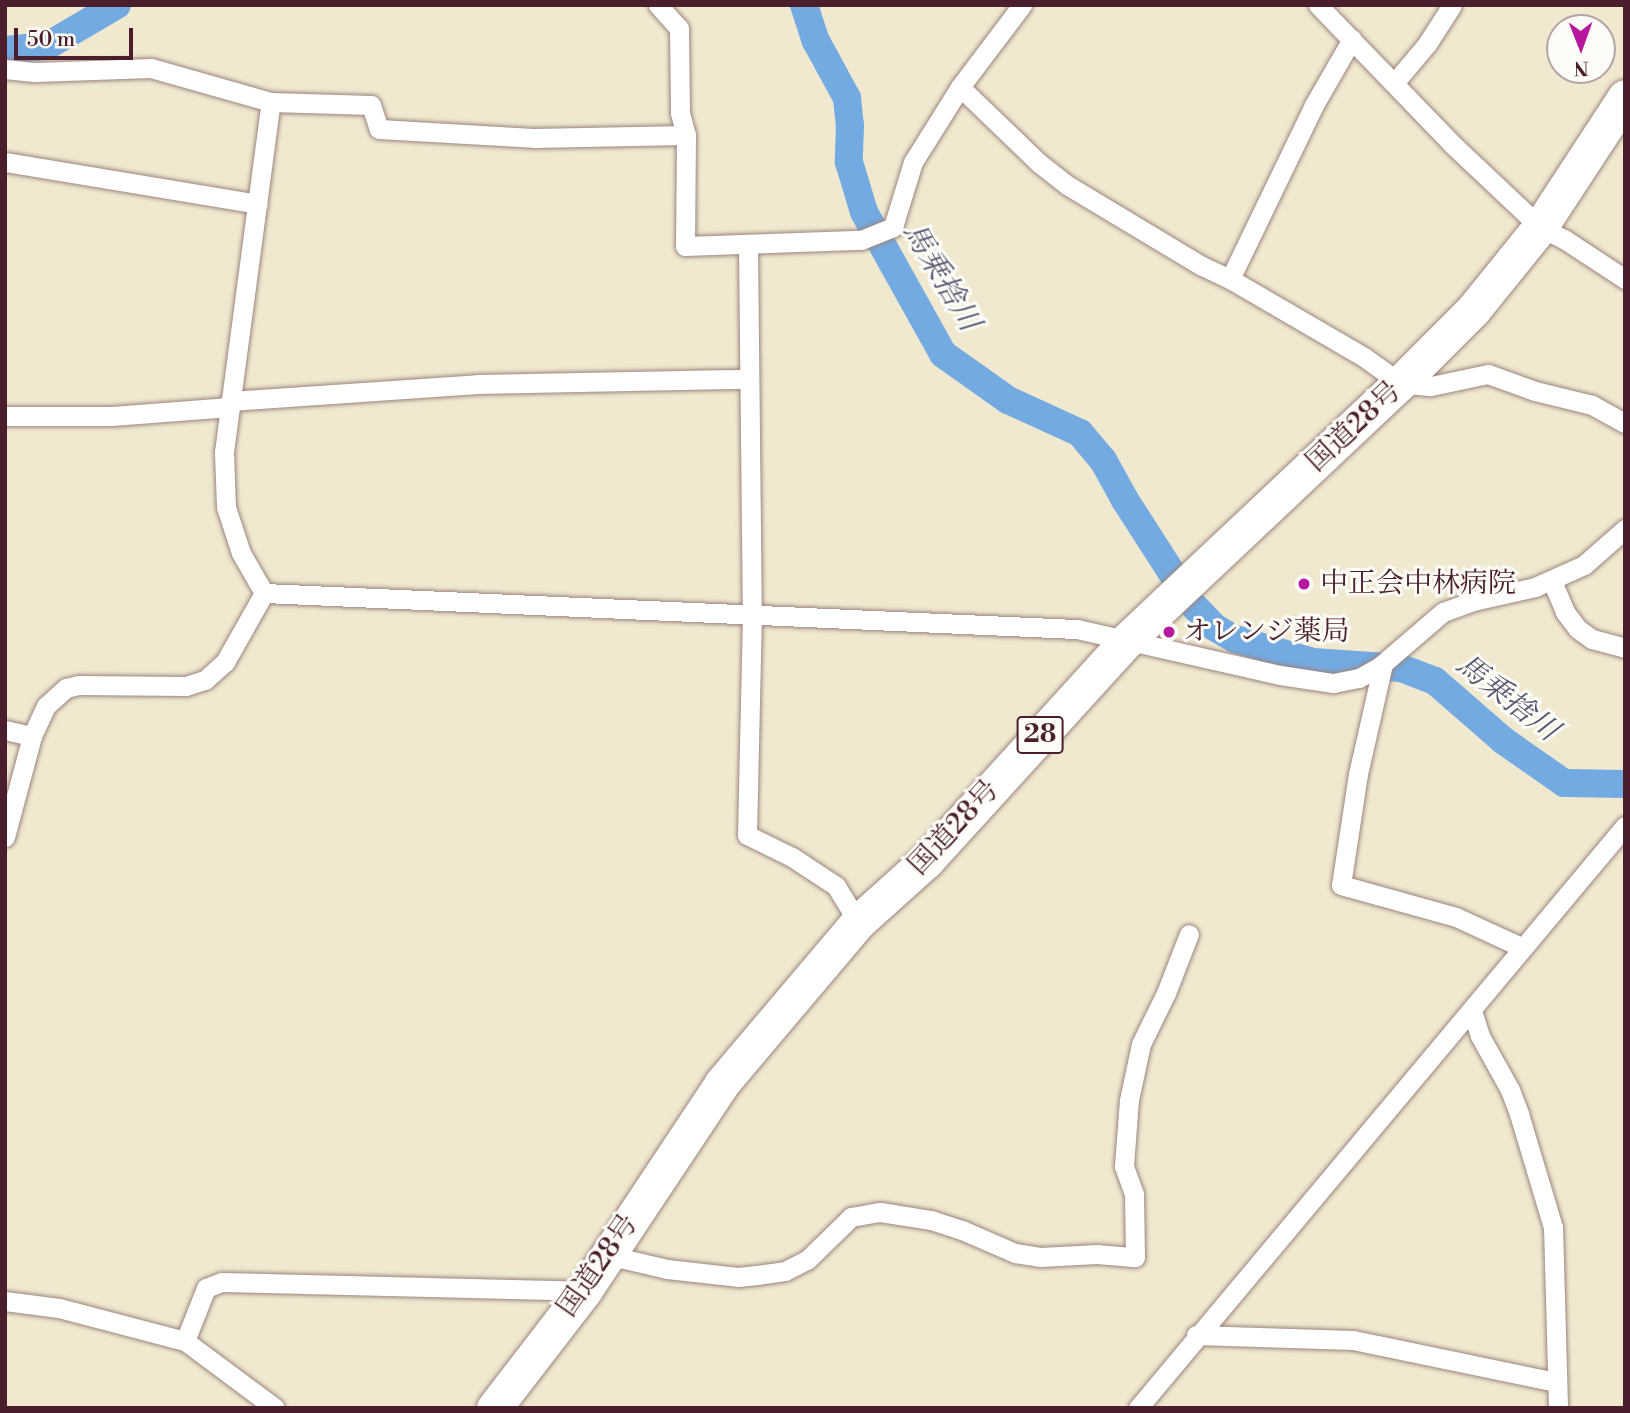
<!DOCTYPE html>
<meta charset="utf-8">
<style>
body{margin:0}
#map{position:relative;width:1630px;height:1413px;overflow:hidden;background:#f0e9d0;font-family:"Libre Bodoni","Noto Serif JP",serif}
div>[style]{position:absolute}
.river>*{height:28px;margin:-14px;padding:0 14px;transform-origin:14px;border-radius:14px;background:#73aae2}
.roads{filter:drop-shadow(0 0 2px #9d847e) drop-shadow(0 0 2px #9d847e)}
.street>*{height:19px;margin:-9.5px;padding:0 9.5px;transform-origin:9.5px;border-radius:9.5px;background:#fff}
.highway>*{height:35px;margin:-17.5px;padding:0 17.5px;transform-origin:17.5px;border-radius:17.5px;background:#fff}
.dots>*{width:19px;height:19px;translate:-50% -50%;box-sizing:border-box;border:4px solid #fdfcf7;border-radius:50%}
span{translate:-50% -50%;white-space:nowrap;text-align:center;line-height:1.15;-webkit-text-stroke:6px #fdfcf7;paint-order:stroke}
.shield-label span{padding:2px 5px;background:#fdfcf7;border:2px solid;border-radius:5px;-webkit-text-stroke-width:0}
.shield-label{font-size:26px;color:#4a1f2b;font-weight:700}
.street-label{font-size:28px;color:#4a1f2b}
.poi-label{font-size:28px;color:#4a1f2b}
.left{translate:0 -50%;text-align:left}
.water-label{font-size:30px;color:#5a5774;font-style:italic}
.frame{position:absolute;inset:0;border:7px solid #4a1f2b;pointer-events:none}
.north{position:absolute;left:1546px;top:14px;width:70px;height:70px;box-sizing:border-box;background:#fdfcf7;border:2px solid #b5a4a5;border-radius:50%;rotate:179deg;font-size:19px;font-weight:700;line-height:28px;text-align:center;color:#4a1f2b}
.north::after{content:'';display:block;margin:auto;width:24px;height:32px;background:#b5179e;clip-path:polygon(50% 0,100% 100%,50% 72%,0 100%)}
.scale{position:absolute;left:14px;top:28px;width:119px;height:32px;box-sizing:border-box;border:4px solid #4a1f2b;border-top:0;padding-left:9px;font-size:21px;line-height:24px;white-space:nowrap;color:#4a1f2b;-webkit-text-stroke:5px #fdfcf7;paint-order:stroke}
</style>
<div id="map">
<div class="river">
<i style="left:804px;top:5px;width:38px;rotate:72deg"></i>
<i style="left:816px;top:41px;width:65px;rotate:61.5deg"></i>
<i style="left:847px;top:98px;width:27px;rotate:84deg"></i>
<i style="left:850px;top:125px;width:37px;rotate:92deg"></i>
<i style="left:849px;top:162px;width:52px;rotate:73.3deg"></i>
<i style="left:864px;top:212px;width:162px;rotate:60.9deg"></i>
<i style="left:943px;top:354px;width:80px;rotate:35.3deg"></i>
<i style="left:1008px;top:400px;width:79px;rotate:24.6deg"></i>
<i style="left:1080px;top:433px;width:35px;rotate:50deg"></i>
<i style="left:1103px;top:460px;width:46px;rotate:61.2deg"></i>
<i style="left:1125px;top:500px;width:93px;rotate:57.3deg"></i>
<i style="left:5px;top:50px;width:42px;rotate:-5.4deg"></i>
<i style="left:47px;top:46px;width:81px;rotate:-30.4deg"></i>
<i style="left:1194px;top:606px;width:29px;rotate:46deg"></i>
<i style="left:1214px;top:627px;width:24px;rotate:30deg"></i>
<i style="left:1235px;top:639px;width:81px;rotate:16.4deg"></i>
<i style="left:1313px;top:662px;width:88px;rotate:3.9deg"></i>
<i style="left:1401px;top:668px;width:36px;rotate:21deg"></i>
<i style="left:1435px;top:681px;width:91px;rotate:41deg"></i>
<i style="left:1504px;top:741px;width:73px;rotate:35deg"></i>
<i style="left:1564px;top:783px;width:61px;rotate:0.9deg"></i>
</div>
<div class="roads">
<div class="street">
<i style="left:658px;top:5px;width:31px;rotate:48deg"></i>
<i style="left:679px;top:28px;width:85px;rotate:89.3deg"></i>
<i style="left:680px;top:113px;width:23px;rotate:75deg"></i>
<i style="left:686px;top:135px;width:111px;rotate:90.5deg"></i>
<i style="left:685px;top:246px;width:176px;rotate:-2deg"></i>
<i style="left:861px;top:240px;width:35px;rotate:-22deg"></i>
<i style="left:893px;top:227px;width:68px;rotate:-72.9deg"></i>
<i style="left:913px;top:162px;width:89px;rotate:-57.9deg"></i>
<i style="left:960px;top:87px;width:103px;rotate:-52.9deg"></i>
<i style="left:1318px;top:5px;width:193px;rotate:46deg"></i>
<i style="left:1452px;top:144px;width:121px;rotate:43.3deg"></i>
<i style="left:1540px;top:227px;width:27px;rotate:27deg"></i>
<i style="left:1564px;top:239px;width:73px;rotate:33.3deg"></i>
<i style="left:5px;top:69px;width:31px;rotate:6deg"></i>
<i style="left:36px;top:72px;width:115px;rotate:-2deg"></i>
<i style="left:151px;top:68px;width:125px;rotate:15.8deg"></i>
<i style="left:271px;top:102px;width:100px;rotate:1.7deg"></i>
<i style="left:371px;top:105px;width:25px;rotate:72deg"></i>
<i style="left:379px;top:129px;width:154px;rotate:3.3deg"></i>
<i style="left:533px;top:138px;width:153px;rotate:-1.1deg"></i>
<i style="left:1395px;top:82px;width:50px;rotate:-49.9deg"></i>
<i style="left:1427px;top:44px;width:46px;rotate:-57.3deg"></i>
<i style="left:960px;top:87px;width:110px;rotate:43.9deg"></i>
<i style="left:1039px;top:163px;width:36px;rotate:38deg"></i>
<i style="left:1067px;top:185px;width:157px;rotate:31deg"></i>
<i style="left:1202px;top:266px;width:31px;rotate:25deg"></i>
<i style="left:1230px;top:279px;width:155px;rotate:30.2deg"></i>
<i style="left:1364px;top:357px;width:44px;rotate:35.8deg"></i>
<i style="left:1400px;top:383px;width:31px;rotate:6deg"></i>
<i style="left:1431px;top:386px;width:58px;rotate:-11.9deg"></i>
<i style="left:1488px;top:374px;width:50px;rotate:19.9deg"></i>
<i style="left:1535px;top:391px;width:59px;rotate:13.8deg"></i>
<i style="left:1592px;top:405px;width:38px;rotate:29deg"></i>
<i style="left:5px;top:162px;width:256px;rotate:9.4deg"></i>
<i style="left:748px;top:245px;width:369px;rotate:89.4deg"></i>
<i style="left:752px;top:614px;width:221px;rotate:91.3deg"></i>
<i style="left:747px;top:835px;width:50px;rotate:26.1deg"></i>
<i style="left:792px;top:857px;width:53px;rotate:33.4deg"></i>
<i style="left:836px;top:886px;width:42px;rotate:58.6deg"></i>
<i style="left:1230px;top:279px;width:193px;rotate:-64.2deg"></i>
<i style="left:1314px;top:105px;width:76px;rotate:-60.1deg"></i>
<i style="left:230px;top:401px;width:248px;rotate:-3.9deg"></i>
<i style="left:477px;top:384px;width:272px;rotate:-1.1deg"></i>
<i style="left:5px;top:416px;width:107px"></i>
<i style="left:112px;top:416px;width:118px;rotate:-4.4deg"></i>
<i style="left:1552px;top:581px;width:34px;rotate:67deg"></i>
<i style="left:1565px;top:612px;width:21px;rotate:53deg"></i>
<i style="left:1578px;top:629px;width:17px;rotate:36deg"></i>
<i style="left:1592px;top:639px;width:34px;rotate:15deg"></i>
<i style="left:264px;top:593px;width:814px;rotate:2.54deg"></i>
<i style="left:1077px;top:629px;width:208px;rotate:12.8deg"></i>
<i style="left:1280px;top:675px;width:54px;rotate:8.6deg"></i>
<i style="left:1333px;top:683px;width:26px;rotate:-11deg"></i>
<i style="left:1359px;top:678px;width:23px;rotate:-29deg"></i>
<i style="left:1379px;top:667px;width:84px;rotate:-40.7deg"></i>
<i style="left:1443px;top:612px;width:32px;rotate:-20deg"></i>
<i style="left:1473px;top:601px;width:64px;rotate:-12.7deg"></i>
<i style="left:1535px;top:587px;width:54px;rotate:-24.2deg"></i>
<i style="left:1584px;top:565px;width:55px;rotate:-41.3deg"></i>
<i style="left:264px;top:593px;width:46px;rotate:-119.9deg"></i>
<i style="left:241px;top:553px;width:48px;rotate:-108.1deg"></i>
<i style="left:226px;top:507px;width:55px;rotate:-92.1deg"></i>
<i style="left:224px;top:452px;width:353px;rotate:-82.4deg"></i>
<i style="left:1383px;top:664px;width:113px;rotate:102.8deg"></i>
<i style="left:1358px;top:774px;width:112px;rotate:98.7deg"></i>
<i style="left:1341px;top:885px;width:119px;rotate:15.5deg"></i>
<i style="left:1456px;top:917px;width:72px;rotate:24.8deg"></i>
<i style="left:5px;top:730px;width:28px;rotate:13deg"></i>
<i style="left:5px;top:837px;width:105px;rotate:-75deg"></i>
<i style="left:32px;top:736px;width:33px;rotate:-65deg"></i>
<i style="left:46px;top:706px;width:27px;rotate:-42deg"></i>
<i style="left:66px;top:688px;width:13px;rotate:-13deg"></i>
<i style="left:79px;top:685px;width:107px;rotate:0.5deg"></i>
<i style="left:186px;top:686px;width:20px;rotate:-18deg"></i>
<i style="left:205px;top:680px;width:27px;rotate:-42deg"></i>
<i style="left:225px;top:662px;width:79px;rotate:-60.5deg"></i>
<i style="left:1472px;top:1011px;width:26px;rotate:72deg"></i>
<i style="left:1480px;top:1036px;width:62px;rotate:60.9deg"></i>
<i style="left:1510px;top:1090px;width:26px;rotate:69deg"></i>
<i style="left:1519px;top:1114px;width:118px;rotate:73.3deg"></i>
<i style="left:1553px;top:1227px;width:181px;rotate:88.4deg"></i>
<i style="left:607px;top:1255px;width:62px;rotate:13.1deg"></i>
<i style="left:667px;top:1269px;width:71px;rotate:6.4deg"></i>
<i style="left:738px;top:1277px;width:19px;rotate:-6deg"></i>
<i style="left:757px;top:1275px;width:28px;rotate:-8deg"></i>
<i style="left:785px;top:1271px;width:25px;rotate:-27deg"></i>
<i style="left:807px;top:1260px;width:62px;rotate:-44.3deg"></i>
<i style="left:851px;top:1217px;width:29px;rotate:-10deg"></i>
<i style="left:880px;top:1212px;width:52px;rotate:8.9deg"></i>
<i style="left:931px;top:1220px;width:33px;rotate:18deg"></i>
<i style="left:962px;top:1230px;width:58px;rotate:23.5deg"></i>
<i style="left:1015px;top:1253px;width:25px;rotate:9deg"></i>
<i style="left:1040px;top:1257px;width:57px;rotate:-3deg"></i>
<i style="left:1097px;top:1254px;width:38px;rotate:5deg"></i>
<i style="left:1135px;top:1257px;width:63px;rotate:-90.9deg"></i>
<i style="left:1134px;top:1194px;width:30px;rotate:-110deg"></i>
<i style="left:1124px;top:1166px;width:66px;rotate:-85.7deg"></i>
<i style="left:1129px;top:1100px;width:57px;rotate:-77.9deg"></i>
<i style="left:1141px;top:1044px;width:57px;rotate:-63.9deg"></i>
<i style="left:1166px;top:993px;width:63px;rotate:-68.7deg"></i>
<i style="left:5px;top:1301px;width:54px;rotate:7.4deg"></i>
<i style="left:59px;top:1308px;width:130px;rotate:14.7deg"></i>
<i style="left:185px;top:1341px;width:112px;rotate:36.7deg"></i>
<i style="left:1196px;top:1335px;width:157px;rotate:1.8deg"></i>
<i style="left:1353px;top:1340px;width:207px;rotate:11.7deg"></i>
<i style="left:185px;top:1341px;width:57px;rotate:-68.4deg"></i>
<i style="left:206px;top:1288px;width:17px;rotate:-21deg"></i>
<i style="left:222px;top:1282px;width:362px;rotate:1.4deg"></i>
<i style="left:1138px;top:1408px;width:759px;rotate:-50.08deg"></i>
</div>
<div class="highway">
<i style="left:494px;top:1408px;width:148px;rotate:-52.4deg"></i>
<i style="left:584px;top:1291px;width:250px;rotate:-56.4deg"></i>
<i style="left:722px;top:1083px;width:211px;rotate:-49.8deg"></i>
<i style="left:858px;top:922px;width:91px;rotate:-41.9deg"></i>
<i style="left:926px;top:861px;width:299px;rotate:-47.7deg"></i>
<i style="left:1127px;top:640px;width:375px;rotate:-43.3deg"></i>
<i style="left:1400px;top:383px;width:103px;rotate:-45deg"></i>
<i style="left:1473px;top:310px;width:107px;rotate:-51.1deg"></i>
<i style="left:1540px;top:227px;width:155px;rotate:-56.8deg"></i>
</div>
</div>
<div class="dots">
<i style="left:1304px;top:584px;background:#b5179e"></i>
<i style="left:1169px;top:632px;background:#b5179e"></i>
</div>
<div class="shield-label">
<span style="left:1040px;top:735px">28</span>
</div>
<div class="street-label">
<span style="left:1354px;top:427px;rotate:-43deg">国道28号</span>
<span style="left:954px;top:828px;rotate:-47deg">国道28号</span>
<span style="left:598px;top:1266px;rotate:-55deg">国道28号</span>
</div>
<div class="poi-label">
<span class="left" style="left:1320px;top:584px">中正会中林病院</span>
<span class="left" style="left:1183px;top:632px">オレンジ薬局</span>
</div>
<div class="water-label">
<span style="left:941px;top:277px;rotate:59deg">馬乗捨川</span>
<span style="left:1507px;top:698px;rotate:38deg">馬乗捨川</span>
</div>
<div class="frame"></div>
<div class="north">N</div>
<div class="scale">50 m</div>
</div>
